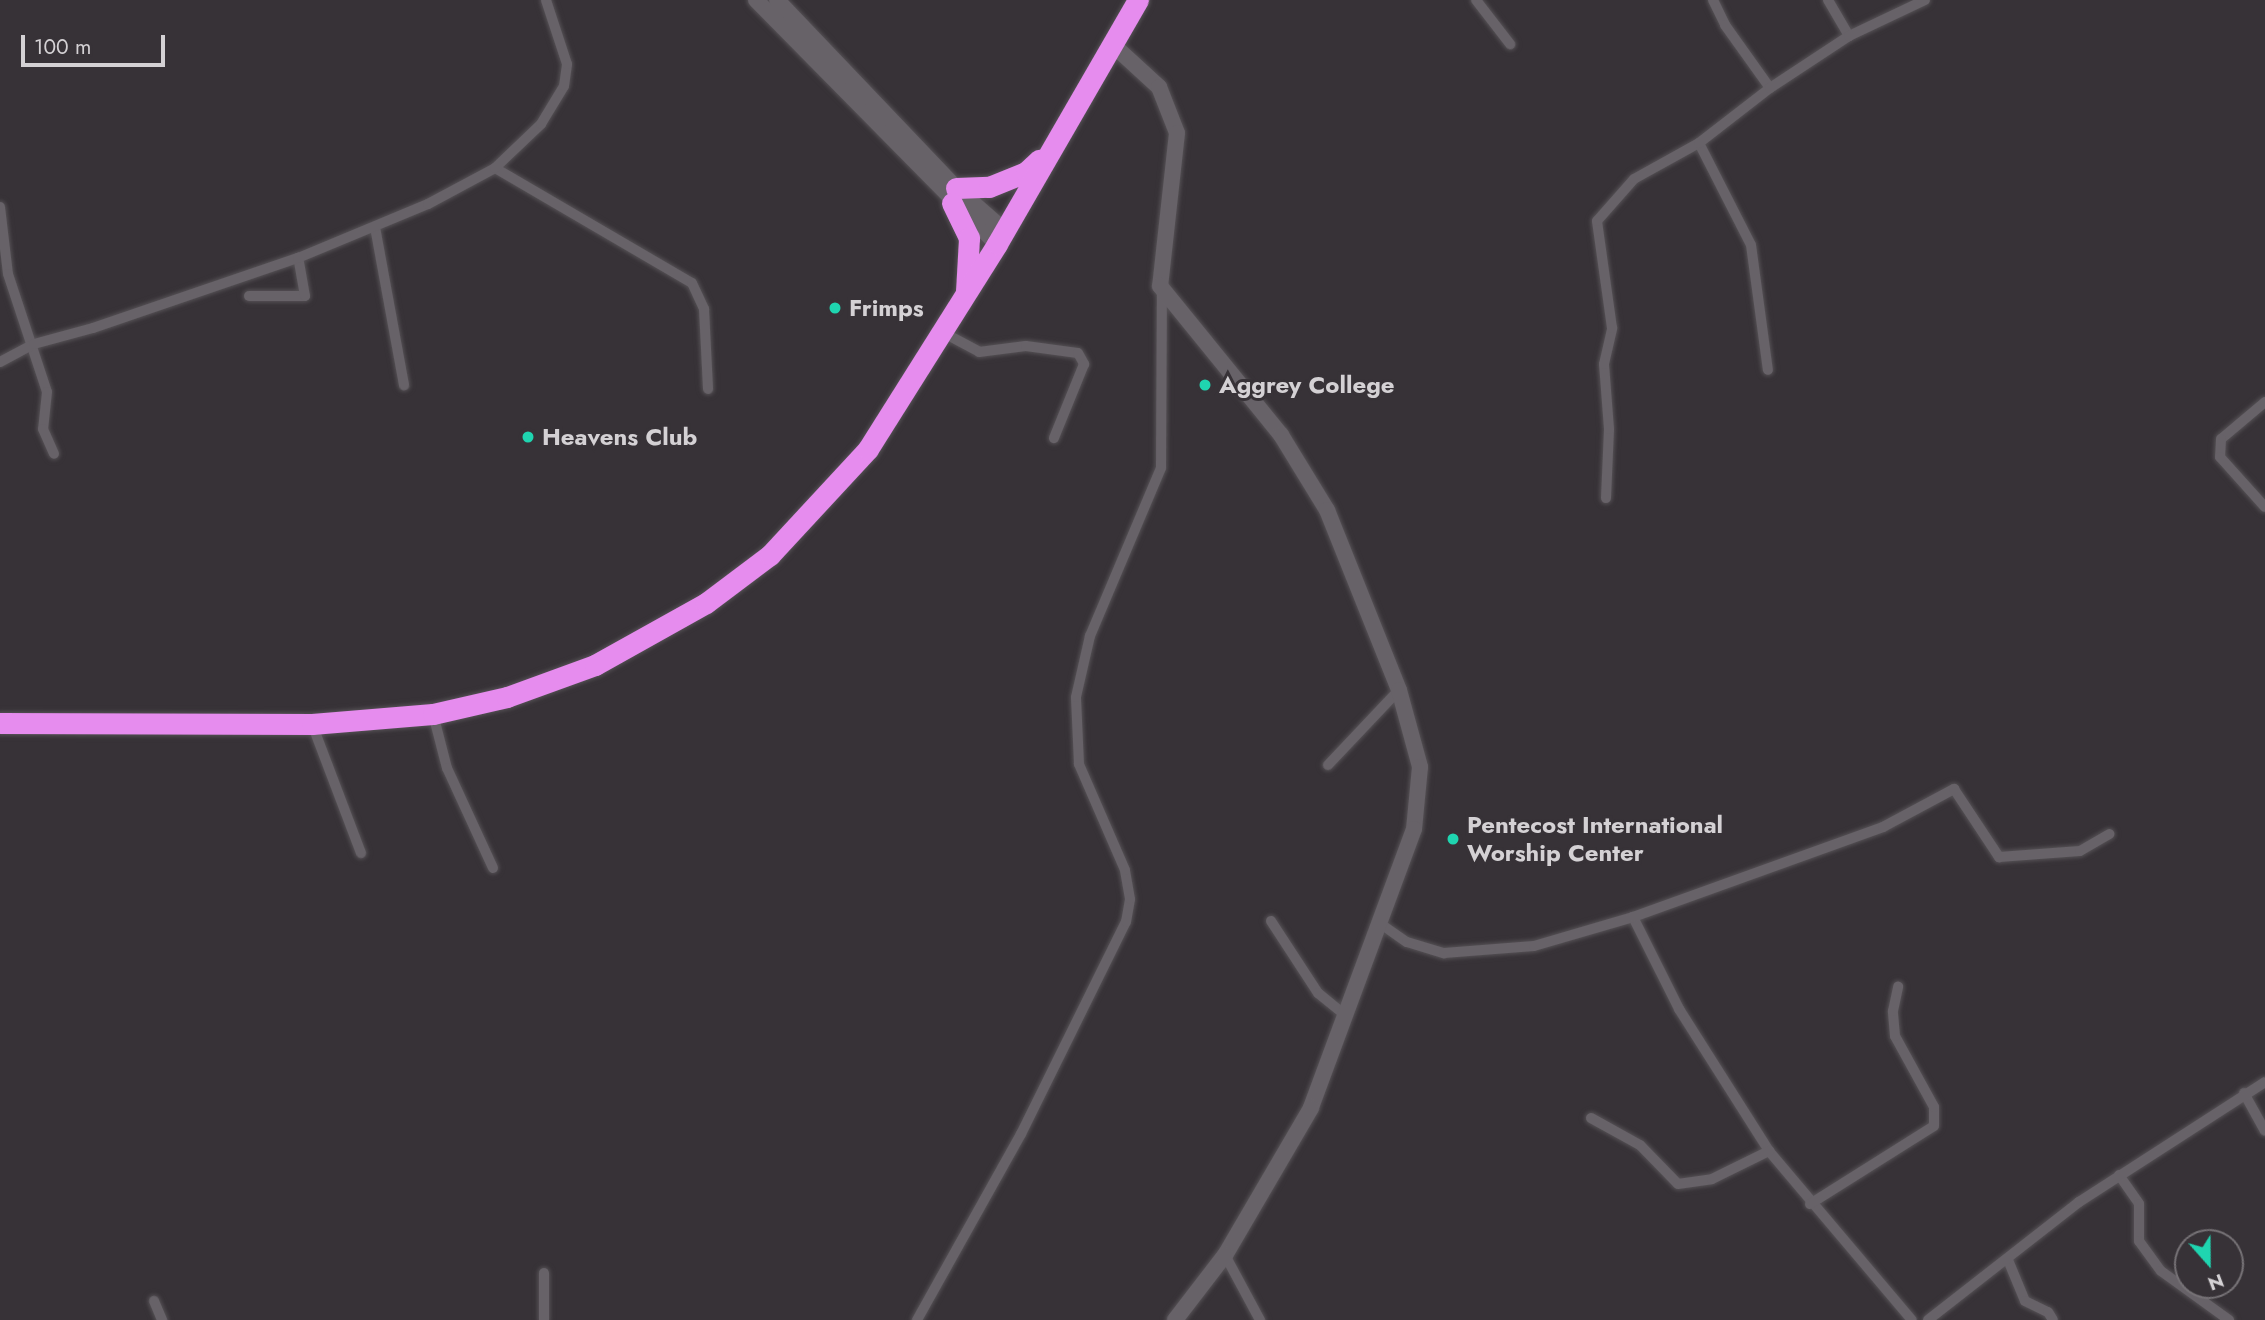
<!DOCTYPE html>
<style>
body{margin:0}
#map{position:relative;width:2265px;height:1320px;overflow:hidden;background:#373237;font-family:Jost,sans-serif}
div>[style]{position:absolute}
.roads{filter:drop-shadow(0 0 2px #555155) drop-shadow(0 0 2px #555155)}
.street>*{height:10px;margin:-5px;padding:0 5px;transform-origin:5px;border-radius:5px;background:#676268}
.secondary>*{height:16px;margin:-8px;padding:0 8px;transform-origin:8px;border-radius:8px;background:#676268}
.highway>*{height:21px;margin:-10.5px;padding:0 10.5px;transform-origin:10.5px;border-radius:10.5px;background:#e68cee}
.dots>*{width:19px;height:19px;translate:-50% -50%;box-sizing:border-box;border:4px solid #373237;border-radius:50%}
span{translate:-50% -50%;white-space:nowrap;text-align:center;line-height:1.15;-webkit-text-stroke:6px #373237;paint-order:stroke}
.poi-label{font-size:24px;color:#d4d1d4;font-weight:700}
.left{translate:0 -50%;text-align:left}
.north{position:absolute;left:2174px;top:1229px;width:70px;height:70px;box-sizing:border-box;background:#373237;border:2px solid #767276;border-radius:50%;rotate:159deg;font-size:19px;font-weight:700;line-height:28px;text-align:center;color:#d4d1d4}
.north::after{content:'';display:block;margin:auto;width:24px;height:32px;background:#1fd5b0;clip-path:polygon(50% 0,100% 100%,50% 72%,0 100%)}
.scale{position:absolute;left:21px;top:35px;width:144px;height:32px;box-sizing:border-box;border:4px solid #d4d1d4;border-top:0;padding-left:9px;font-size:21px;line-height:24px;white-space:nowrap;color:#d4d1d4;-webkit-text-stroke:5px #373237;paint-order:stroke}
</style>
<div id="map">
<div class="roads">
<div class="street">
<i style="left:1476px;top:0;width:56px;rotate:52.3deg"></i>
<i style="left:1713px;top:0;width:28px;rotate:64deg"></i>
<i style="left:1725px;top:25px;width:77px;rotate:54.5deg"></i>
<i style="left:1828px;top:0;width:42px;rotate:59.7deg"></i>
<i style="left:1699px;top:143px;width:114px;rotate:63deg"></i>
<i style="left:1751px;top:245px;width:126px;rotate:82.3deg"></i>
<i style="left:495px;top:168px;width:228px;rotate:30.3deg"></i>
<i style="left:692px;top:283px;width:29px;rotate:65deg"></i>
<i style="left:704px;top:309px;width:80px;rotate:87.1deg"></i>
<i style="left:0;top:207px;width:67px;rotate:83.2deg"></i>
<i style="left:8px;top:274px;width:124px;rotate:71.7deg"></i>
<i style="left:47px;top:392px;width:37px;rotate:96deg"></i>
<i style="left:43px;top:429px;width:27px;rotate:66deg"></i>
<i style="left:375px;top:227px;width:161px;rotate:79.6deg"></i>
<i style="left:249px;top:296px;width:56px"></i>
<i style="left:305px;top:296px;width:39px;rotate:-100deg"></i>
<i style="left:944px;top:333px;width:40px;rotate:28deg"></i>
<i style="left:979px;top:352px;width:47px;rotate:-7.3deg"></i>
<i style="left:1026px;top:346px;width:52px;rotate:7.7deg"></i>
<i style="left:1078px;top:353px;width:13px;rotate:61deg"></i>
<i style="left:1084px;top:364px;width:80px;rotate:112.1deg"></i>
<i style="left:0;top:362px;width:38px;rotate:-28deg"></i>
<i style="left:34px;top:344px;width:61px;rotate:-15.2deg"></i>
<i style="left:93px;top:328px;width:217px;rotate:-18.9deg"></i>
<i style="left:298px;top:258px;width:141px;rotate:-22.6deg"></i>
<i style="left:428px;top:204px;width:76px;rotate:-28.2deg"></i>
<i style="left:495px;top:168px;width:64px;rotate:-43.7deg"></i>
<i style="left:541px;top:124px;width:44px;rotate:-58.8deg"></i>
<i style="left:564px;top:86px;width:22px;rotate:-82deg"></i>
<i style="left:567px;top:64px;width:67px;rotate:-108.2deg"></i>
<i style="left:2265px;top:402px;width:57px;rotate:139.9deg"></i>
<i style="left:2221px;top:439px;width:18px;rotate:93deg"></i>
<i style="left:2220px;top:457px;width:67px;rotate:48deg"></i>
<i style="left:1606px;top:498px;width:69px;rotate:-87.5deg"></i>
<i style="left:1609px;top:429px;width:65px;rotate:-94.4deg"></i>
<i style="left:1604px;top:364px;width:37px;rotate:-77deg"></i>
<i style="left:1612px;top:328px;width:108px;rotate:-98deg"></i>
<i style="left:1597px;top:221px;width:56px;rotate:-48.6deg"></i>
<i style="left:1634px;top:179px;width:74px;rotate:-29deg"></i>
<i style="left:1699px;top:143px;width:90px;rotate:-37.8deg"></i>
<i style="left:1770px;top:88px;width:95px;rotate:-33.4deg"></i>
<i style="left:1849px;top:36px;width:84px;rotate:-25.3deg"></i>
<i style="left:433px;top:714px;width:56px;rotate:75.5deg"></i>
<i style="left:447px;top:768px;width:110px;rotate:65.3deg"></i>
<i style="left:312px;top:724px;width:138px;rotate:69.2deg"></i>
<i style="left:1328px;top:765px;width:103px;rotate:-46.6deg"></i>
<i style="left:1633px;top:917px;width:103px;rotate:63.4deg"></i>
<i style="left:1679px;top:1009px;width:168px;rotate:57.6deg"></i>
<i style="left:1769px;top:1151px;width:221px;rotate:49.8deg"></i>
<i style="left:1271px;top:921px;width:86px;rotate:56.9deg"></i>
<i style="left:1318px;top:993px;width:35px;rotate:39deg"></i>
<i style="left:1378px;top:922px;width:35px;rotate:35deg"></i>
<i style="left:1407px;top:942px;width:39px;rotate:17deg"></i>
<i style="left:1444px;top:953px;width:90px;rotate:-4.4deg"></i>
<i style="left:1534px;top:946px;width:103px;rotate:-16.3deg"></i>
<i style="left:1633px;top:917px;width:266px;rotate:-19.8deg"></i>
<i style="left:1883px;top:827px;width:81px;rotate:-28.2deg"></i>
<i style="left:1954px;top:789px;width:82px;rotate:56.5deg"></i>
<i style="left:1999px;top:857px;width:81px;rotate:-4.2deg"></i>
<i style="left:2080px;top:851px;width:34px;rotate:-30deg"></i>
<i style="left:2244px;top:1093px;width:43px;rotate:61.1deg"></i>
<i style="left:1591px;top:1118px;width:56px;rotate:28.9deg"></i>
<i style="left:1640px;top:1145px;width:54px;rotate:45.7deg"></i>
<i style="left:1678px;top:1184px;width:34px;rotate:-8deg"></i>
<i style="left:1712px;top:1179px;width:64px;rotate:-26.2deg"></i>
<i style="left:2119px;top:1175px;width:35px;rotate:55deg"></i>
<i style="left:2139px;top:1204px;width:37px;rotate:90deg"></i>
<i style="left:2139px;top:1241px;width:37px;rotate:54deg"></i>
<i style="left:2161px;top:1271px;width:84px;rotate:35.8deg"></i>
<i style="left:1810px;top:1204px;width:146px;rotate:-32.2deg"></i>
<i style="left:1934px;top:1126px;width:19px;rotate:-90deg"></i>
<i style="left:1934px;top:1107px;width:81px;rotate:-118.8deg"></i>
<i style="left:1895px;top:1036px;width:25px;rotate:-95deg"></i>
<i style="left:1893px;top:1011px;width:25px;rotate:-78deg"></i>
<i style="left:1225px;top:1255px;width:74px;rotate:61.7deg"></i>
<i style="left:2008px;top:1260px;width:44px;rotate:67.5deg"></i>
<i style="left:2025px;top:1301px;width:25px;rotate:26deg"></i>
<i style="left:2048px;top:1312px;width:9px;rotate:58deg"></i>
<i style="left:154px;top:1301px;width:21px;rotate:67deg"></i>
<i style="left:544px;top:1320px;width:47px;rotate:-90deg"></i>
<i style="left:917px;top:1320px;width:213px;rotate:-60.8deg"></i>
<i style="left:1021px;top:1134px;width:237px;rotate:-63.7deg"></i>
<i style="left:1126px;top:922px;width:23px;rotate:-80deg"></i>
<i style="left:1130px;top:899px;width:29px;rotate:-100deg"></i>
<i style="left:1125px;top:870px;width:116px;rotate:-113.5deg"></i>
<i style="left:1079px;top:764px;width:67px;rotate:-92.6deg"></i>
<i style="left:1076px;top:697px;width:63px;rotate:-77.1deg"></i>
<i style="left:1090px;top:636px;width:182px;rotate:-67.1deg"></i>
<i style="left:1161px;top:468px;width:176px;rotate:-89.7deg"></i>
<i style="left:1928px;top:1320px;width:192px;rotate:-38deg"></i>
<i style="left:2079px;top:1202px;width:221px;rotate:-32.8deg"></i>
</div>
<div class="secondary">
<i style="left:756px;top:0;width:343px;rotate:45.4deg"></i>
<i style="left:777px;top:0;width:260px;rotate:46.4deg"></i>
<i style="left:956px;top:188px;width:64px;rotate:41.2deg"></i>
<i style="left:1112px;top:44px;width:64px;rotate:42.5deg"></i>
<i style="left:1159px;top:87px;width:49px;rotate:68.6deg"></i>
<i style="left:1177px;top:133px;width:154px;rotate:96.3deg"></i>
<i style="left:1160px;top:286px;width:192px;rotate:50.9deg"></i>
<i style="left:1281px;top:435px;width:88px;rotate:58.5deg"></i>
<i style="left:1327px;top:510px;width:194px;rotate:68.2deg"></i>
<i style="left:1399px;top:690px;width:80px;rotate:74.7deg"></i>
<i style="left:1420px;top:767px;width:62px;rotate:95.5deg"></i>
<i style="left:1414px;top:829px;width:297px;rotate:110.3deg"></i>
<i style="left:1311px;top:1108px;width:170px;rotate:120.3deg"></i>
<i style="left:1225px;top:1255px;width:82px;rotate:127.6deg"></i>
</div>
<div class="highway">
<i style="left:956px;top:188px;width:33px;rotate:-2deg"></i>
<i style="left:989px;top:187px;width:40px;rotate:-22deg"></i>
<i style="left:1026px;top:172px;width:18px;rotate:-43deg"></i>
<i style="left:952px;top:203px;width:39px;rotate:64deg"></i>
<i style="left:969px;top:238px;width:53px;rotate:93.2deg"></i>
<i style="left:0;top:723px;width:312px;rotate:0.2deg"></i>
<i style="left:312px;top:724px;width:121px;rotate:-4.7deg"></i>
<i style="left:433px;top:714px;width:76px;rotate:-12.9deg"></i>
<i style="left:507px;top:697px;width:94px;rotate:-20deg"></i>
<i style="left:595px;top:665px;width:127px;rotate:-29.2deg"></i>
<i style="left:706px;top:603px;width:80px;rotate:-36.9deg"></i>
<i style="left:770px;top:555px;width:144px;rotate:-47.2deg"></i>
<i style="left:868px;top:449px;width:242px;rotate:-57.8deg"></i>
<i style="left:997px;top:244px;width:282px;rotate:-60deg"></i>
</div>
</div>
<div class="dots">
<i style="left:835px;top:308px;background:#1fd5b0"></i>
<i style="left:1205px;top:385px;background:#1fd5b0"></i>
<i style="left:528px;top:437px;background:#1fd5b0"></i>
<i style="left:1453px;top:839px;background:#1fd5b0"></i>
</div>
<div class="poi-label">
<span class="left" style="left:849px;top:308px">Frimps</span>
<span class="left" style="left:1219px;top:385px">Aggrey College</span>
<span class="left" style="left:542px;top:437px">Heavens Club</span>
<span class="left" style="left:1467px;top:839px">Pentecost International<br>Worship Center</span>
</div>
<div class="north">N</div>
<div class="scale">100 m</div>
</div>
